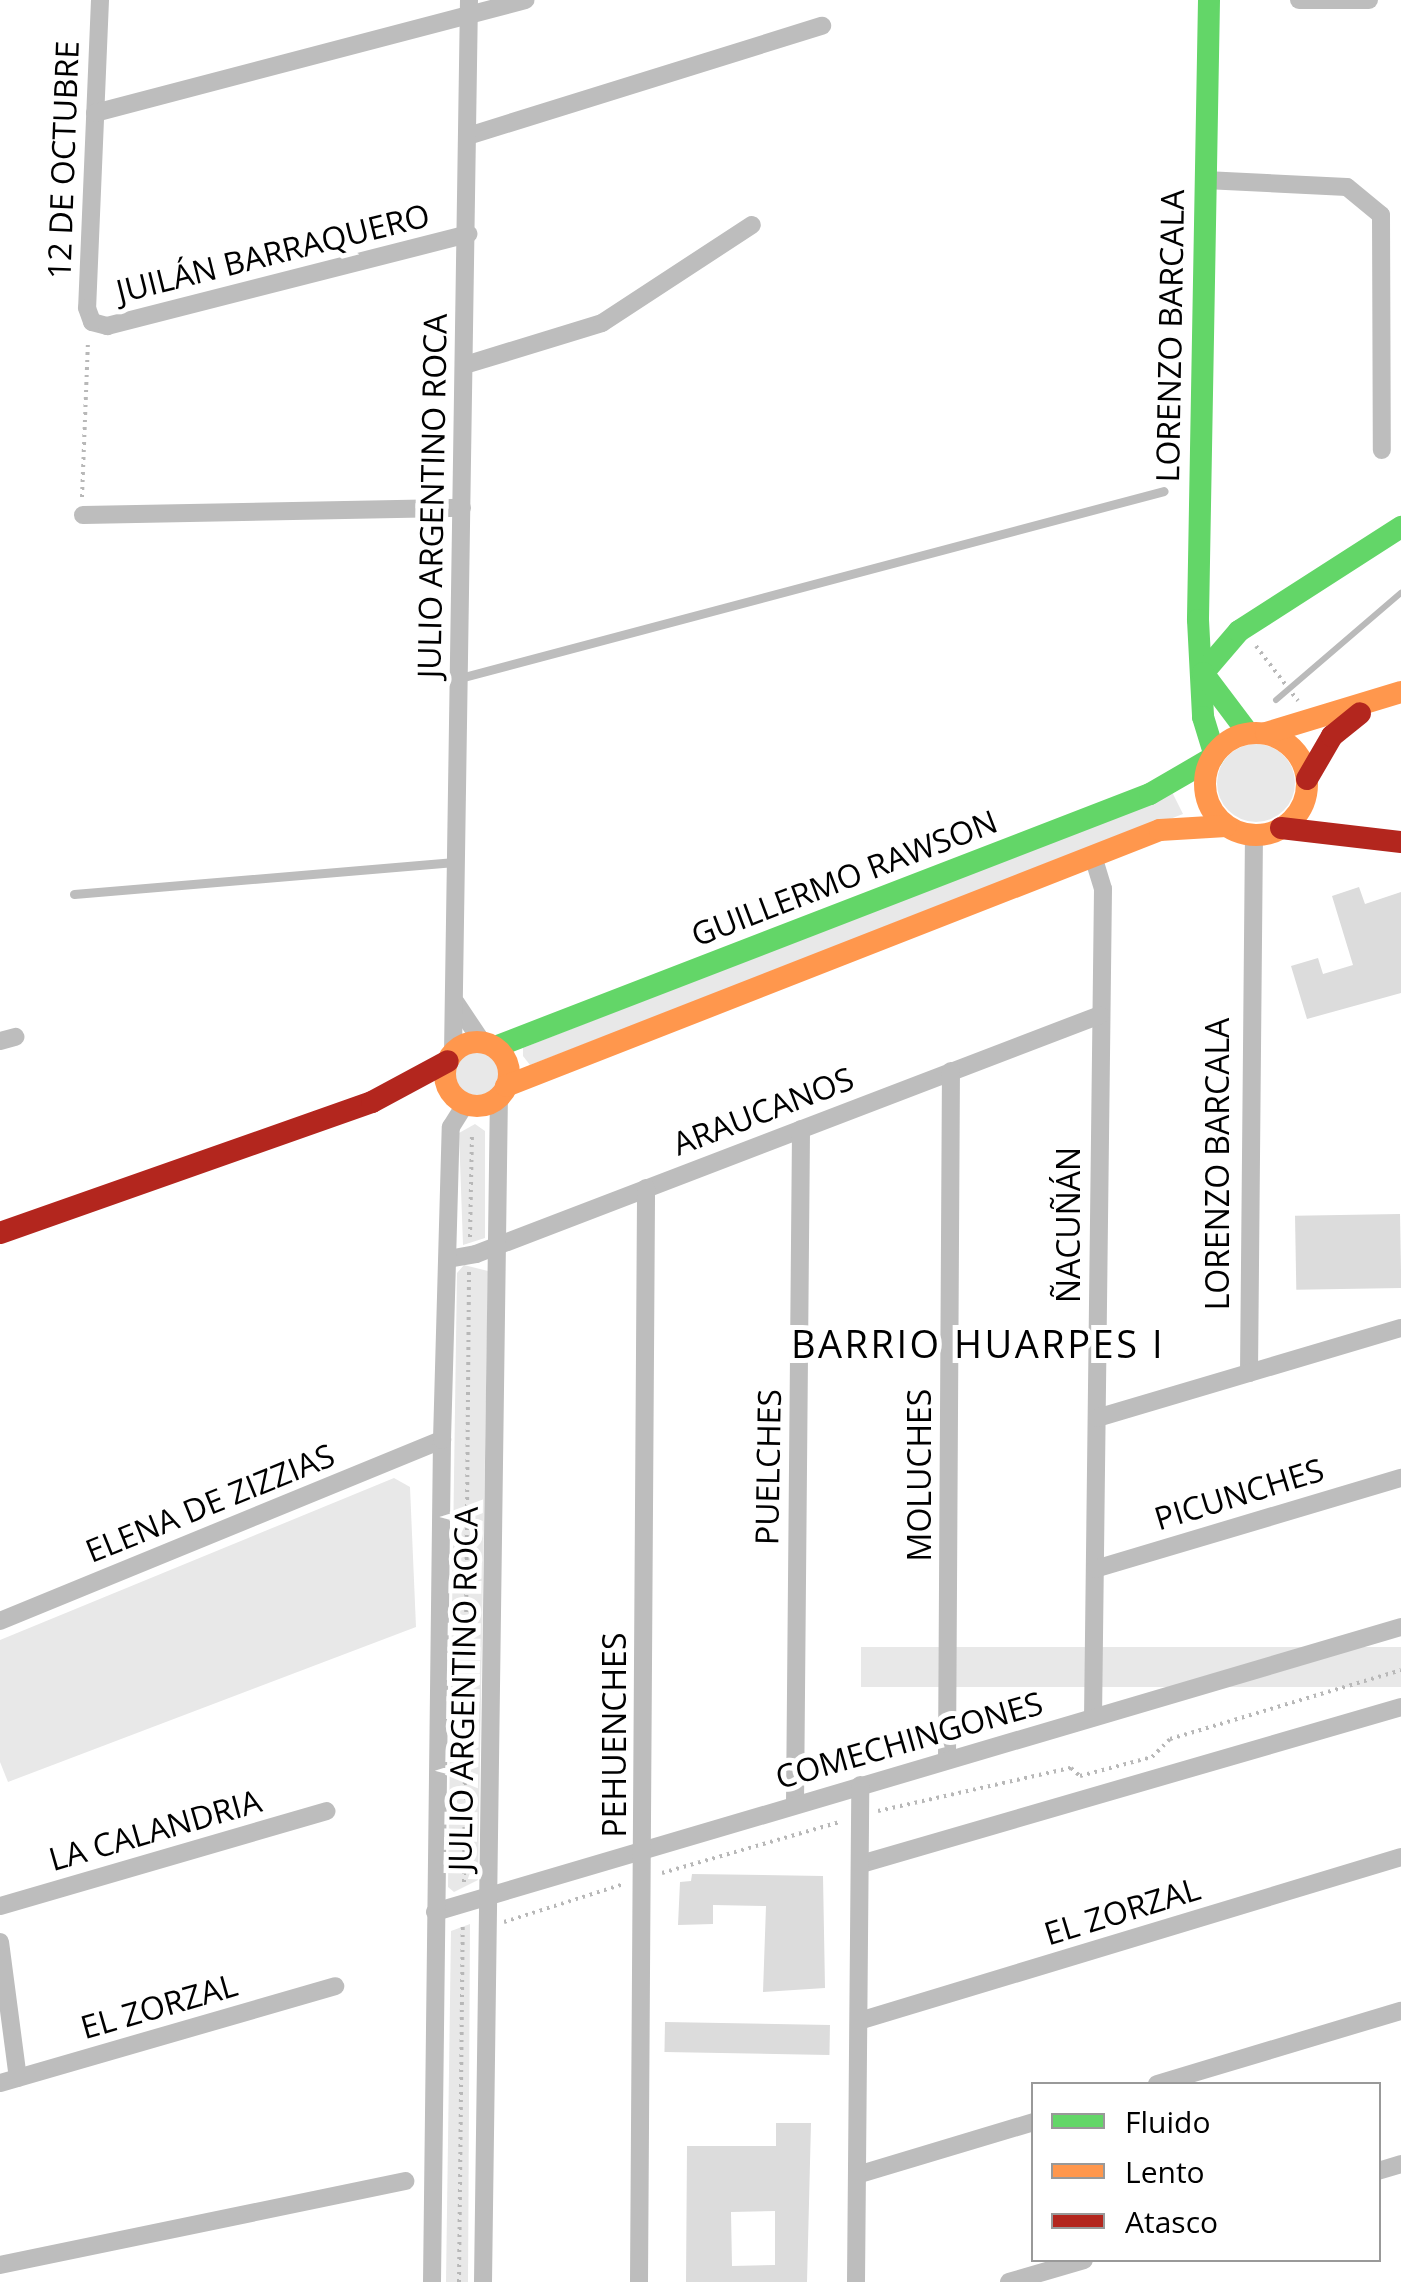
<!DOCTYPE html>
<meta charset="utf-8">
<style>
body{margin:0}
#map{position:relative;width:1401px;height:2282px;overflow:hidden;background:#fff;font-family:"Open Sans",sans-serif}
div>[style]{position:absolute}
.green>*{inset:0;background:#e8e8e8;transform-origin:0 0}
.round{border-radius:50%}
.stream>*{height:6px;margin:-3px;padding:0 3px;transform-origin:3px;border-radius:3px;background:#bababa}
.building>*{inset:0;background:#dcdcdc;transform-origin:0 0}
.path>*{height:4px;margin-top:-2px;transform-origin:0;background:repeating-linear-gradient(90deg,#b8b8b8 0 2.5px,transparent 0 7.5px)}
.lane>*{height:9px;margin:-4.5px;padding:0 4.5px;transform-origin:4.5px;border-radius:4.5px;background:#bdbdbd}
.street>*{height:18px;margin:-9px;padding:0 9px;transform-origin:9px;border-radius:9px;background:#bdbdbd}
.fast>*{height:22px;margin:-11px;padding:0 11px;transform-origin:11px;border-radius:11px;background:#63d668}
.slow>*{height:22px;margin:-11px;padding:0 11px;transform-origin:11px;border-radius:11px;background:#ff974d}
.slow>.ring{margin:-11px;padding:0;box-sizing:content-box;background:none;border:22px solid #ff974d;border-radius:50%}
.jam>*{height:22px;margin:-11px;padding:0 11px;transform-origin:11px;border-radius:11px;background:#b3261e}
span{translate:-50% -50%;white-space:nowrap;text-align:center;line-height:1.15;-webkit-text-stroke:10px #fff;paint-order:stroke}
.street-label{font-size:32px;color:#000}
.quarter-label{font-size:38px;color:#000;letter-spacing:2.5px}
.legend{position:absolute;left:1031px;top:2082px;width:350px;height:180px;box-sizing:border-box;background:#fff;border:2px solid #999;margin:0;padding:12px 18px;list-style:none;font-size:30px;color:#000}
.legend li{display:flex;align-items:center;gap:20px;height:50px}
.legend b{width:50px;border:2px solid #999}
</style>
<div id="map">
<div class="green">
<i class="round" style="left:1217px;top:744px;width:78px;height:78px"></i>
<i style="clip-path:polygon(1172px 792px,1183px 814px,530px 1065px,523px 1056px,523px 1048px)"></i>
<i class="round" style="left:454px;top:1050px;width:46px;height:46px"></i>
<i style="clip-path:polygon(475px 1124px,485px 1131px,485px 1238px,463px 1245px,459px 1133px)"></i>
<i style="clip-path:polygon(464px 1265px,488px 1271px,478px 1880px,454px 1892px,448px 1887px,457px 1273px)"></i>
<i style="clip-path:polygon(394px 1478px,410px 1487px,416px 1627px,8px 1782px,0 1762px,0 1640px)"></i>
<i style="left:1401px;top:1647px;width:40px;height:540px;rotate:90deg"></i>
<i style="clip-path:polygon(470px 1924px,468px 2282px,446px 2282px,451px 1931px)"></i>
</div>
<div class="stream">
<i style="left:1276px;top:700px;width:165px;rotate:-40.6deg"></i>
</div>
<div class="building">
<i style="clip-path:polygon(1359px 887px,1365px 904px,1401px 892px,1401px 993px,1307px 1019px,1291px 966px,1318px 958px,1323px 974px,1353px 965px,1332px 896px)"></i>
<i style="left:1400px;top:1214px;width:74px;height:105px;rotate:89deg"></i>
<i style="clip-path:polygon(692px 1874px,823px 1876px,825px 1988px,763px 1992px,766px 1906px,713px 1905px,713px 1924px,678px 1925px,680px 1882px,691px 1881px)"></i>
<i style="left:665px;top:2022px;width:165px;height:30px;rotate:1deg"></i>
<i style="clip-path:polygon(evenodd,776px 2123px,811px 2123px,807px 2282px,686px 2282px,687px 2146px,776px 2146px,776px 2123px,775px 2211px,775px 2265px,732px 2266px,731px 2212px,775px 2211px)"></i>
</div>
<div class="path">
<i style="left:82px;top:497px;width:155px;rotate:-87.8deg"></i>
<i style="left:1256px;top:646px;width:69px;rotate:52.6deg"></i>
<i style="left:470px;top:1237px;width:104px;rotate:-88.9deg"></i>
<i style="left:878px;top:1811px;width:198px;rotate:-12.6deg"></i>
<i style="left:1071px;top:1768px;width:12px;rotate:42deg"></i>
<i style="left:1080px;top:1776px;width:74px;rotate:-14.8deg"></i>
<i style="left:1152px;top:1757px;width:25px;rotate:-45deg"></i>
<i style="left:1170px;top:1739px;width:241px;rotate:-16.6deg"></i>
<i style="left:662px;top:1873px;width:185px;rotate:-16deg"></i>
<i style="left:464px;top:1882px;width:610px;rotate:-89.53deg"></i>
<i style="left:504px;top:1922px;width:126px;rotate:-17.6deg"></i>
<i style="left:459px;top:2282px;width:360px;rotate:-89.4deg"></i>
</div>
<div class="lane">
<i style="left:460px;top:678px;width:728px;rotate:-14.88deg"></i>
<i style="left:74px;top:894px;width:382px;rotate:-4.8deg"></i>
</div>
<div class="street">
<i style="left:100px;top:0;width:308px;rotate:92.4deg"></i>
<i style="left:87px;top:308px;width:15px;rotate:70deg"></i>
<i style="left:92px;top:322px;width:16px;rotate:15deg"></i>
<i style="left:107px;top:326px;width:373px;rotate:-14.3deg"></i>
<i style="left:1299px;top:0;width:70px"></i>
<i style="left:95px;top:113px;width:445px;rotate:-14.7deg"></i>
<i style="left:468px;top:136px;width:371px;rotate:-17.3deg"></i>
<i style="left:1205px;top:180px;width:142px;rotate:2.8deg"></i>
<i style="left:1347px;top:187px;width:44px;rotate:39.5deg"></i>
<i style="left:1381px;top:215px;width:235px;rotate:89.8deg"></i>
<i style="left:465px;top:365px;width:143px;rotate:-17deg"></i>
<i style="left:602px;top:323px;width:179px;rotate:-33.2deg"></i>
<i style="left:83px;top:515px;width:379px;rotate:-1.1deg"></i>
<i style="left:1093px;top:856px;width:34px;rotate:73deg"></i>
<i style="left:1103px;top:889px;width:828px;rotate:90.69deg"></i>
<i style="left:456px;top:1003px;width:47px;rotate:56.3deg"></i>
<i style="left:0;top:1041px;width:16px;rotate:-15deg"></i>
<i style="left:453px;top:1053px;width:1053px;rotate:-89.13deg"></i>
<i style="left:448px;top:1259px;width:28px;rotate:-10deg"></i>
<i style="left:476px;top:1254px;width:668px;rotate:-20.96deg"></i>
<i style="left:1249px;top:1373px;width:538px;rotate:-89.47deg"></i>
<i style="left:1097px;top:1418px;width:317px;rotate:-16.5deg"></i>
<i style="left:1095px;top:1569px;width:319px;rotate:-16.6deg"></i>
<i style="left:0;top:1621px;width:478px;rotate:-22.3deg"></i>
<i style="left:947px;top:1760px;width:689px;rotate:-89.67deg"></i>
<i style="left:795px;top:1805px;width:676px;rotate:-89.49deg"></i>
<i style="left:861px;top:1864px;width:562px;rotate:-16.21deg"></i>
<i style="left:0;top:1906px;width:340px;rotate:-16.2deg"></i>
<i style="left:435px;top:1912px;width:1007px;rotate:-16.44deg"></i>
<i style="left:0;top:1942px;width:137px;rotate:82.5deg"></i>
<i style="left:859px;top:2021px;width:566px;rotate:-16.83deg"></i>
<i style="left:0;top:2083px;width:349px;rotate:-16.1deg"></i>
<i style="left:1157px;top:2084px;width:255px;rotate:-16.7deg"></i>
<i style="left:1378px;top:2171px;width:24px;rotate:-17deg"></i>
<i style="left:857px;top:2175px;width:185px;rotate:-16.7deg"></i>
<i style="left:0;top:2265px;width:414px;rotate:-11.7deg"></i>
<i style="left:432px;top:2282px;width:842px;rotate:-89.32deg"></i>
<i style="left:442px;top:1440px;width:313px;rotate:-88.4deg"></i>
<i style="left:451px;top:1127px;width:28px;rotate:-58deg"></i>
<i style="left:483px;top:2282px;width:1186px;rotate:-89.23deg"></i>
<i style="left:639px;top:2282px;width:1094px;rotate:-89.63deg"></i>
<i style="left:856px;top:2282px;width:497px;rotate:-89.5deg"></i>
<i style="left:1009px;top:2282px;width:78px;rotate:-16.3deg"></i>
</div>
<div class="fast">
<i style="left:1209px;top:0;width:620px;rotate:91.02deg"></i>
<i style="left:1198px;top:620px;width:97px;rotate:87deg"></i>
<i style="left:1203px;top:717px;width:39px;rotate:73deg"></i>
<i style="left:1203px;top:673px;width:55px;rotate:-49.4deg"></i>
<i style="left:1239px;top:631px;width:193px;rotate:-32.7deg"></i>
<i style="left:1203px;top:673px;width:75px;rotate:53.1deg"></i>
<i style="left:495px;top:1047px;width:702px;rotate:-21.12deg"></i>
<i style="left:1150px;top:794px;width:72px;rotate:-30.1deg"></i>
</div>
<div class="slow">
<i class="ring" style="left:1205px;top:733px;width:80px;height:80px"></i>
<i style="left:1266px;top:733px;width:141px;rotate:-16.9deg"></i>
<i class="ring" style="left:445px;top:1042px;width:42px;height:42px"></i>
<i style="left:506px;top:1086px;width:702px;rotate:-21.38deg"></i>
<i style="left:1160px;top:830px;width:66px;rotate:-3.5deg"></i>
</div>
<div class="jam">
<i style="left:1307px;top:779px;width:50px;rotate:-59.8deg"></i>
<i style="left:1332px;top:736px;width:36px;rotate:-39deg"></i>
<i style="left:1281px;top:828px;width:121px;rotate:6.7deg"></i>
<i style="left:0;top:1233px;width:394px;rotate:-19.4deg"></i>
<i style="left:372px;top:1102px;width:86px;rotate:-28.3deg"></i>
</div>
<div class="street-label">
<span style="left:63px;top:160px;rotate:-88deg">12 DE OCTUBRE</span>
<span style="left:273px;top:253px;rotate:-14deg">JUILÁN BARRAQUERO</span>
<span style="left:1170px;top:336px;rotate:-89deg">LORENZO BARCALA</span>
<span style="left:432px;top:496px;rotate:-89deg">JULIO ARGENTINO ROCA</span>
<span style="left:844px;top:878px;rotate:-21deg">GUILLERMO RAWSON</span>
<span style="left:763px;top:1111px;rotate:-21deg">ARAUCANOS</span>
<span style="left:1217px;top:1164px;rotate:-90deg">LORENZO BARCALA</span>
<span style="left:1068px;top:1225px;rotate:-90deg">ÑACUÑÁN</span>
<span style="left:768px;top:1467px;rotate:-89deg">PUELCHES</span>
<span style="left:919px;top:1475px;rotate:-90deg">MOLUCHES</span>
<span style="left:1239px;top:1494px;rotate:-17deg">PICUNCHES</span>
<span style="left:210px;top:1503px;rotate:-22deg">ELENA DE ZIZZIAS</span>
<span style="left:463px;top:1689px;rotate:-89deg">JULIO ARGENTINO ROCA</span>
<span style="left:614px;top:1735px;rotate:-90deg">PEHUENCHES</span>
<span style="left:909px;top:1740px;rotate:-16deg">COMECHINGONES</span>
<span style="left:155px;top:1830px;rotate:-16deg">LA CALANDRIA</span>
<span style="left:1122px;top:1911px;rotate:-17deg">EL ZORZAL</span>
<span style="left:159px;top:2006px;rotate:-16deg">EL ZORZAL</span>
</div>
<div class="quarter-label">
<span style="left:978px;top:1344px">BARRIO HUARPES I</span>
</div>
<ul class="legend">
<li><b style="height:12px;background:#63d668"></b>Fluido</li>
<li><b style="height:12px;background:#ff974d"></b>Lento</li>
<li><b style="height:12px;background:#b3261e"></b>Atasco</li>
</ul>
</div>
